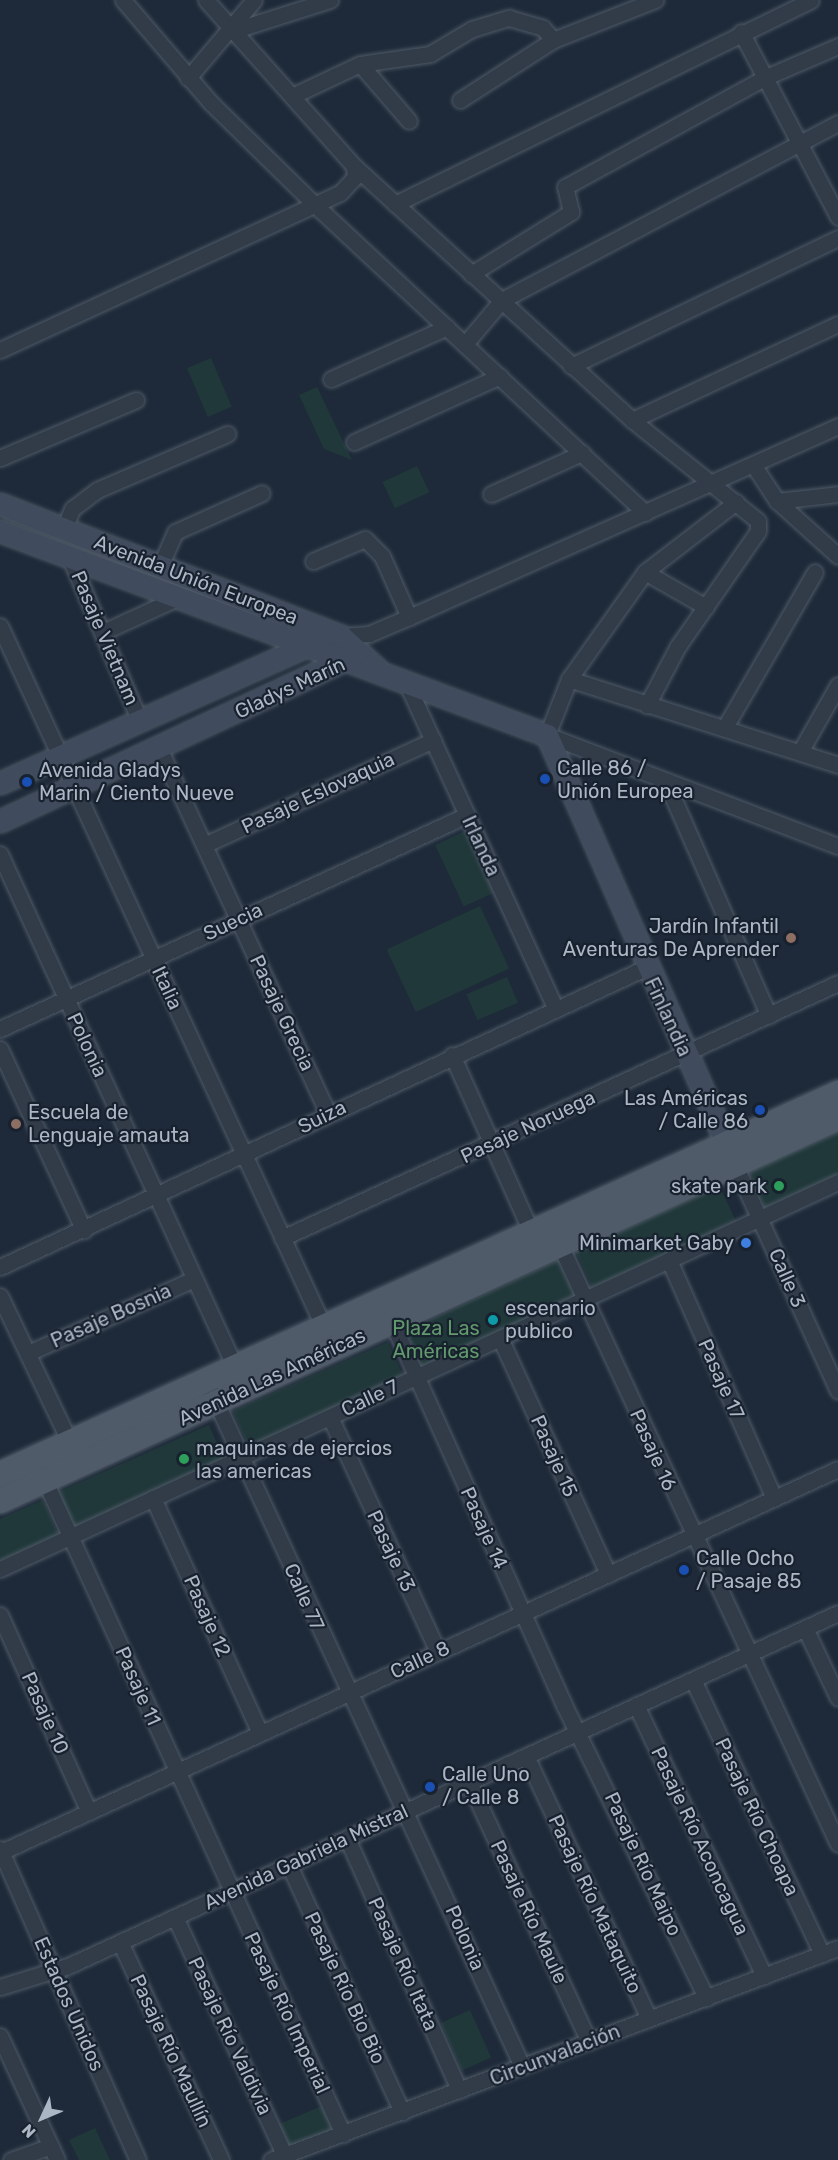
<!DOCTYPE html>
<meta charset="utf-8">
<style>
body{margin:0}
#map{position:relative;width:838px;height:2160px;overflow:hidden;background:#1e2a39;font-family:Rubik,sans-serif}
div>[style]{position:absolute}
.green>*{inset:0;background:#20383a;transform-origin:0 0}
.roads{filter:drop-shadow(0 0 2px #4f5a67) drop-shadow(0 0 2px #4f5a67)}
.street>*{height:15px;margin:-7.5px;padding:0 7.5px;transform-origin:7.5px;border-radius:7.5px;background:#323c49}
.secondary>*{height:21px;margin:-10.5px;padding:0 10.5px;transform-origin:10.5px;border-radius:10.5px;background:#404b5d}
.primary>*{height:24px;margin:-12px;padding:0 12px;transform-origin:12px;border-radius:12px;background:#505b6a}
.dots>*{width:16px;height:16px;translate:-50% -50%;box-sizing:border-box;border:3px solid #18212e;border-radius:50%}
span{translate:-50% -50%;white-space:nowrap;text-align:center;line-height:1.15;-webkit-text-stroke:4.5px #18212e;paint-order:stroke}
.street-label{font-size:20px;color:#acb7c6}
.poi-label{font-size:20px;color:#acb7c6}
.left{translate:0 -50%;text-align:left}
.right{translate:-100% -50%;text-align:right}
.park-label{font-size:20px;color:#62996d}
.north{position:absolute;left:12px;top:2088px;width:60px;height:60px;-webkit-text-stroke:4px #18212e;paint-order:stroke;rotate:226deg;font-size:16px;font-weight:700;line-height:24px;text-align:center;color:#acb7c6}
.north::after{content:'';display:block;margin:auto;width:21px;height:27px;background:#acb7c6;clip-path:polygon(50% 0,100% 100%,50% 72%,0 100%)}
</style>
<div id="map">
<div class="green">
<i style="left:211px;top:358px;width:53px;height:26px;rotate:67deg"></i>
<i style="clip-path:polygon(317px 387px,352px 460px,324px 449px,299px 395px)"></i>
<i style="left:417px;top:466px;width:29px;height:38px;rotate:65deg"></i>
<i style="left:465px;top:831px;width:68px;height:33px;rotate:65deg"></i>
<i style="left:480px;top:906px;width:69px;height:103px;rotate:65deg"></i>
<i style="left:507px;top:977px;width:28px;height:44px;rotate:67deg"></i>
<i style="clip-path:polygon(838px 1129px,838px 1174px,765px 1208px,749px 1171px)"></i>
<i style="left:719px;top:1185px;width:40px;height:158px;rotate:65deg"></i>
<i style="left:558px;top:1260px;width:42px;height:168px;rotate:65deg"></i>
<i style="left:388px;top:1342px;width:39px;height:170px;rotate:66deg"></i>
<i style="left:209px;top:1425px;width:39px;height:170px;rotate:66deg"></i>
<i style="clip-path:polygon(43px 1500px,59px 1536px,0 1562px,0 1519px)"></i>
<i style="left:470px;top:2010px;width:52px;height:32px;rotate:66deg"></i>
<i style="left:324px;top:2105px;width:28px;height:51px;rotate:67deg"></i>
<i style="clip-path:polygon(95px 2128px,110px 2160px,79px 2160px,69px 2140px)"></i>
</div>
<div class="roads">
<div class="street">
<i style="left:123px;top:0;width:135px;rotate:49.5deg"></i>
<i style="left:211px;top:103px;width:144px;rotate:44.4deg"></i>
<i style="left:314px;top:204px;width:453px;rotate:43deg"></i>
<i style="left:206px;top:0;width:222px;rotate:48.3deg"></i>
<i style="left:354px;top:166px;width:377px;rotate:42.4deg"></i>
<i style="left:632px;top:420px;width:161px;rotate:38.7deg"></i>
<i style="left:758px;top:521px;width:10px;rotate:90deg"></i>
<i style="left:758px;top:531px;width:140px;rotate:124.8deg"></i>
<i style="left:678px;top:646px;width:67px;rotate:117.7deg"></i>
<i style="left:232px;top:31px;width:103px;rotate:-17.6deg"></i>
<i style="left:741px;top:32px;width:209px;rotate:62.3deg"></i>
<i style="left:360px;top:64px;width:75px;rotate:49.3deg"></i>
<i style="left:188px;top:78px;width:102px;rotate:-49.8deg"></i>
<i style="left:292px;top:96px;width:75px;rotate:-25.2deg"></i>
<i style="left:360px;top:64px;width:71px;rotate:-8.1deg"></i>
<i style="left:430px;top:54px;width:49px;rotate:-30.8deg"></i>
<i style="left:472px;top:29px;width:39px;rotate:-17deg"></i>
<i style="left:509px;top:18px;width:35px;rotate:16deg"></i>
<i style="left:543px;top:28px;width:16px;rotate:50deg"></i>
<i style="left:460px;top:100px;width:111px;rotate:-32.8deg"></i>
<i style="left:553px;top:40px;width:110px;rotate:-21.4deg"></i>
<i style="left:395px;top:204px;width:463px;rotate:-26.1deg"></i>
<i style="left:471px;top:274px;width:118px;rotate:-31.8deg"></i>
<i style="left:571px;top:212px;width:26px;rotate:-103deg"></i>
<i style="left:565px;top:187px;width:227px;rotate:-28.7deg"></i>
<i style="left:764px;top:78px;width:81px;rotate:-23.4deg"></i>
<i style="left:465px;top:344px;width:57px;rotate:-49.9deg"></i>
<i style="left:502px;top:300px;width:380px;rotate:-27.8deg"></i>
<i style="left:0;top:350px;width:374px;rotate:-24.8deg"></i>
<i style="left:340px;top:193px;width:22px;rotate:-47deg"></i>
<i style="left:355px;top:177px;width:11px;rotate:-95deg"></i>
<i style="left:571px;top:366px;width:296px;rotate:-25.6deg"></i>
<i style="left:331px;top:379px;width:127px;rotate:-24.1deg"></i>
<i style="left:632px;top:420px;width:227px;rotate:-25deg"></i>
<i style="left:354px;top:442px;width:160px;rotate:-24.3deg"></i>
<i style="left:0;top:458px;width:148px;rotate:-23.1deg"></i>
<i style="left:754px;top:466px;width:42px;rotate:56.7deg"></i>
<i style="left:777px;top:501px;width:82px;rotate:42deg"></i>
<i style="left:491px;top:494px;width:100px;rotate:-24.3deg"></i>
<i style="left:777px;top:501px;width:61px;rotate:-6.5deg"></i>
<i style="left:64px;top:529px;width:22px;rotate:-68deg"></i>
<i style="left:72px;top:509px;width:31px;rotate:-37deg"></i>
<i style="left:97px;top:490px;width:142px;rotate:-23.3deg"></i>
<i style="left:70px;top:558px;width:175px;rotate:66.8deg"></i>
<i style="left:313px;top:561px;width:56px;rotate:-22.9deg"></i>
<i style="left:365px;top:539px;width:24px;rotate:45deg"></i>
<i style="left:382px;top:556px;width:67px;rotate:66.1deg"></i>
<i style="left:160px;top:566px;width:37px;rotate:-66deg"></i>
<i style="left:175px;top:532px;width:95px;rotate:-24.1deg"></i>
<i style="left:645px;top:572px;width:115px;rotate:-37.6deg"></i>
<i style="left:706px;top:607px;width:70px;rotate:-150.2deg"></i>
<i style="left:645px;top:572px;width:131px;rotate:125.4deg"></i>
<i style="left:569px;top:679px;width:60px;rotate:111.4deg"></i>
<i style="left:547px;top:735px;width:311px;rotate:20.9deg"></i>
<i style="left:0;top:626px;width:778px;rotate:65.21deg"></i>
<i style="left:105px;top:631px;width:79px;rotate:-24.6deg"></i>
<i style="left:341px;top:636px;width:28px;rotate:-4deg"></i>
<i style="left:369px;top:634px;width:43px;rotate:-23deg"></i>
<i style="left:409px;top:617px;width:470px;rotate:-24deg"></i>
<i style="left:569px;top:679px;width:282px;rotate:17.7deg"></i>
<i style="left:406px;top:682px;width:360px;rotate:65.4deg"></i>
<i style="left:725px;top:727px;width:179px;rotate:-59.9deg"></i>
<i style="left:159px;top:748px;width:402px;rotate:65.2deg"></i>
<i style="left:800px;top:752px;width:77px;rotate:-60.4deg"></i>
<i style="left:667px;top:784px;width:253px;rotate:66.3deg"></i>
<i style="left:204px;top:845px;width:252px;rotate:-24.6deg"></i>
<i style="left:0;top:854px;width:564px;rotate:65.39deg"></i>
<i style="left:0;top:1029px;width:514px;rotate:-24.62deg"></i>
<i style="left:0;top:1049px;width:200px;rotate:65.2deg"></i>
<i style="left:452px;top:1055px;width:194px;rotate:65.9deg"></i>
<i style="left:735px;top:1165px;width:248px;rotate:65.5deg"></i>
<i style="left:282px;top:1238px;width:612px;rotate:-24.64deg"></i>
<i style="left:560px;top:1245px;width:660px;rotate:65.1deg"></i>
<i style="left:669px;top:1260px;width:260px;rotate:66.2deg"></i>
<i style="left:0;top:1267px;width:711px;rotate:-24.87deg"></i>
<i style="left:0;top:1296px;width:163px;rotate:64.5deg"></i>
<i style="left:392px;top:1322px;width:420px;rotate:65.8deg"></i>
<i style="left:564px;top:1705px;width:326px;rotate:64.1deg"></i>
<i style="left:500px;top:1338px;width:260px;rotate:65.4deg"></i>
<i style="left:28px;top:1353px;width:182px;rotate:-24deg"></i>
<i style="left:206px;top:1380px;width:755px;rotate:65.27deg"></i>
<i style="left:330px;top:1417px;width:259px;rotate:65.3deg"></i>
<i style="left:45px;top:1481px;width:718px;rotate:65.47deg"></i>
<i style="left:153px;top:1498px;width:258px;rotate:65.5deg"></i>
<i style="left:0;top:1569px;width:923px;rotate:-24.79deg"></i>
<i style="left:0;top:1615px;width:216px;rotate:65.7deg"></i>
<i style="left:805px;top:1628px;width:77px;rotate:64.8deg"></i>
<i style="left:693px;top:1680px;width:303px;rotate:64.8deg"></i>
<i style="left:636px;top:1705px;width:300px;rotate:64.7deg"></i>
<i style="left:526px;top:1756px;width:290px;rotate:64.9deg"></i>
<i style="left:469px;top:1782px;width:286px;rotate:65.2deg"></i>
<i style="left:347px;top:1838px;width:276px;rotate:66deg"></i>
<i style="left:0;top:1849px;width:340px;rotate:66.1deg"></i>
<i style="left:1px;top:1852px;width:920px;rotate:-24.59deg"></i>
<i style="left:289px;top:1865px;width:272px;rotate:65.4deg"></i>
<i style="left:175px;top:1917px;width:263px;rotate:65.3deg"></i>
<i style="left:120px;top:1942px;width:240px;rotate:65.1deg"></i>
<i style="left:0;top:1987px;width:71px;rotate:-17.2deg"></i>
<i style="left:68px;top:1966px;width:847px;rotate:-24.63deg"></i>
<i style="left:0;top:2036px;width:136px;rotate:65.3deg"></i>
<i style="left:11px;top:2160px;width:42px;rotate:-19.3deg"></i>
<i style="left:271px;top:2160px;width:605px;rotate:-20.5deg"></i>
</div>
<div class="secondary">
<i style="left:0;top:504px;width:366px;rotate:21.2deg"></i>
<i style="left:341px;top:636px;width:50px;rotate:42.6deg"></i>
<i style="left:0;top:531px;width:584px;rotate:20.45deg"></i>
<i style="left:547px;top:735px;width:463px;rotate:66.3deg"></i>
<i style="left:0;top:783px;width:341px;rotate:-24.1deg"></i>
<i style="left:0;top:821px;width:392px;rotate:-25.1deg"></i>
</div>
<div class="primary">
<i style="left:0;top:1474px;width:921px;rotate:-24.45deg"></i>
<i style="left:0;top:1501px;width:921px;rotate:-24.56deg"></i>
</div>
</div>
<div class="dots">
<i style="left:545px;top:779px;background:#1a4fb4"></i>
<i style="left:27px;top:782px;background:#1a4fb4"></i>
<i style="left:791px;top:938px;background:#8d6e63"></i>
<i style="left:760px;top:1110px;background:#1a4fb4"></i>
<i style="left:16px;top:1124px;background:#8d6e63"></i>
<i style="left:779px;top:1186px;background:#2e9e5b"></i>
<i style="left:746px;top:1243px;background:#3f7fe0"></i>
<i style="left:493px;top:1320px;background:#0f9aa8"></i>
<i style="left:184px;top:1459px;background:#2e9e5b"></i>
<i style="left:684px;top:1570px;background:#1a4fb4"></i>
<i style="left:430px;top:1787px;background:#1a4fb4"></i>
</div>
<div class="street-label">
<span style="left:196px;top:580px;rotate:21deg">Avenida Unión Europea</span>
<span style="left:105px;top:638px;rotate:67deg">Pasaje Vietnam</span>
<span style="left:290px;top:688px;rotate:-25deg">Gladys Marín</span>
<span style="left:318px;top:793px;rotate:-25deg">Pasaje Eslovaquia</span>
<span style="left:481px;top:846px;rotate:65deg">Irlanda</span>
<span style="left:233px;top:922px;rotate:-25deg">Suecia</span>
<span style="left:167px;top:988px;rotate:65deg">Italia</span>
<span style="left:282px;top:1013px;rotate:65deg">Pasaje Grecia</span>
<span style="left:668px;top:1017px;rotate:65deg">Finlandia</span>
<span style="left:87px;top:1045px;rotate:65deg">Polonia</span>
<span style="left:322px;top:1117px;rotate:-26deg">Suiza</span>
<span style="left:528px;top:1127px;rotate:-25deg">Pasaje Noruega</span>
<span style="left:787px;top:1278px;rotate:66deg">Calle 3</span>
<span style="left:111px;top:1316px;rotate:-24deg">Pasaje Bosnia</span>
<span style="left:272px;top:1377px;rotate:-25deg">Avenida Las Américas</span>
<span style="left:721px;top:1379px;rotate:66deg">Pasaje 17</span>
<span style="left:370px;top:1398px;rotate:-25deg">Calle 7</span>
<span style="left:653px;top:1450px;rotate:66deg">Pasaje 16</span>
<span style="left:554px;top:1456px;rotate:66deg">Pasaje 15</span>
<span style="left:484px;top:1528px;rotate:66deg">Pasaje 14</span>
<span style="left:391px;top:1551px;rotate:65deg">Pasaje 13</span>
<span style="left:304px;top:1597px;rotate:66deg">Calle 77</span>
<span style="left:207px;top:1616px;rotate:66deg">Pasaje 12</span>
<span style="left:420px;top:1660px;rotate:-25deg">Calle 8</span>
<span style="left:138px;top:1686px;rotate:66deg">Pasaje 11</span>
<span style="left:45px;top:1713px;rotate:66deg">Pasaje 10</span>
<span style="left:757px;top:1817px;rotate:65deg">Pasaje Río Choapa</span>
<span style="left:700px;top:1841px;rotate:65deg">Pasaje Río Aconcagua</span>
<span style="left:306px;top:1857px;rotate:-25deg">Avenida Gabriela Mistral</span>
<span style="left:643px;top:1864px;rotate:65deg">Pasaje Río Maipo</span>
<span style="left:595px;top:1904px;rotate:65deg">Pasaje Río Mataquito</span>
<span style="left:529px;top:1912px;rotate:65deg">Pasaje Río Maule</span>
<span style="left:465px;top:1938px;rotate:66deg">Polonia</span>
<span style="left:403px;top:1964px;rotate:66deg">Pasaje Río Itata</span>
<span style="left:345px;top:1988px;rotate:65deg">Pasaje Río Bio Bio</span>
<span style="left:69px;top:2004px;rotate:66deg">Estados Unidos</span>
<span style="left:287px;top:2013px;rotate:65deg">Pasaje Río Imperial</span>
<span style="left:230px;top:2036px;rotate:65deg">Pasaje Río Valdivia</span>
<span style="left:171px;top:2051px;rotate:65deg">Pasaje Río Maullín</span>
<span style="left:555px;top:2055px;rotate:-21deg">Circunvalación</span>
</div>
<div class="poi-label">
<span class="left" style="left:557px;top:780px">Calle 86 /<br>Unión Europea</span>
<span class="left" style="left:39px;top:782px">Avenida Gladys<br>Marin / Ciento Nueve</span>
<span class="right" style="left:779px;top:938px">Jardín Infantil<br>Aventuras De Aprender</span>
<span class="right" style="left:748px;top:1110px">Las Américas<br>/ Calle 86</span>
<span class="left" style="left:28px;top:1124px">Escuela de<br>Lenguaje amauta</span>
<span class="right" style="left:767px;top:1186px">skate park</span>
<span class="right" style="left:734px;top:1243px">Minimarket Gaby</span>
<span class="left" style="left:505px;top:1320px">escenario<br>publico</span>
<span class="left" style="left:196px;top:1460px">maquinas de ejercios<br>las americas</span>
<span class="left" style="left:696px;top:1570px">Calle Ocho<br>/ Pasaje 85</span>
<span class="left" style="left:442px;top:1786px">Calle Uno<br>/ Calle 8</span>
</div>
<div class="park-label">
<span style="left:436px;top:1340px">Plaza Las<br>Américas</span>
</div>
<div class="north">N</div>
</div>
